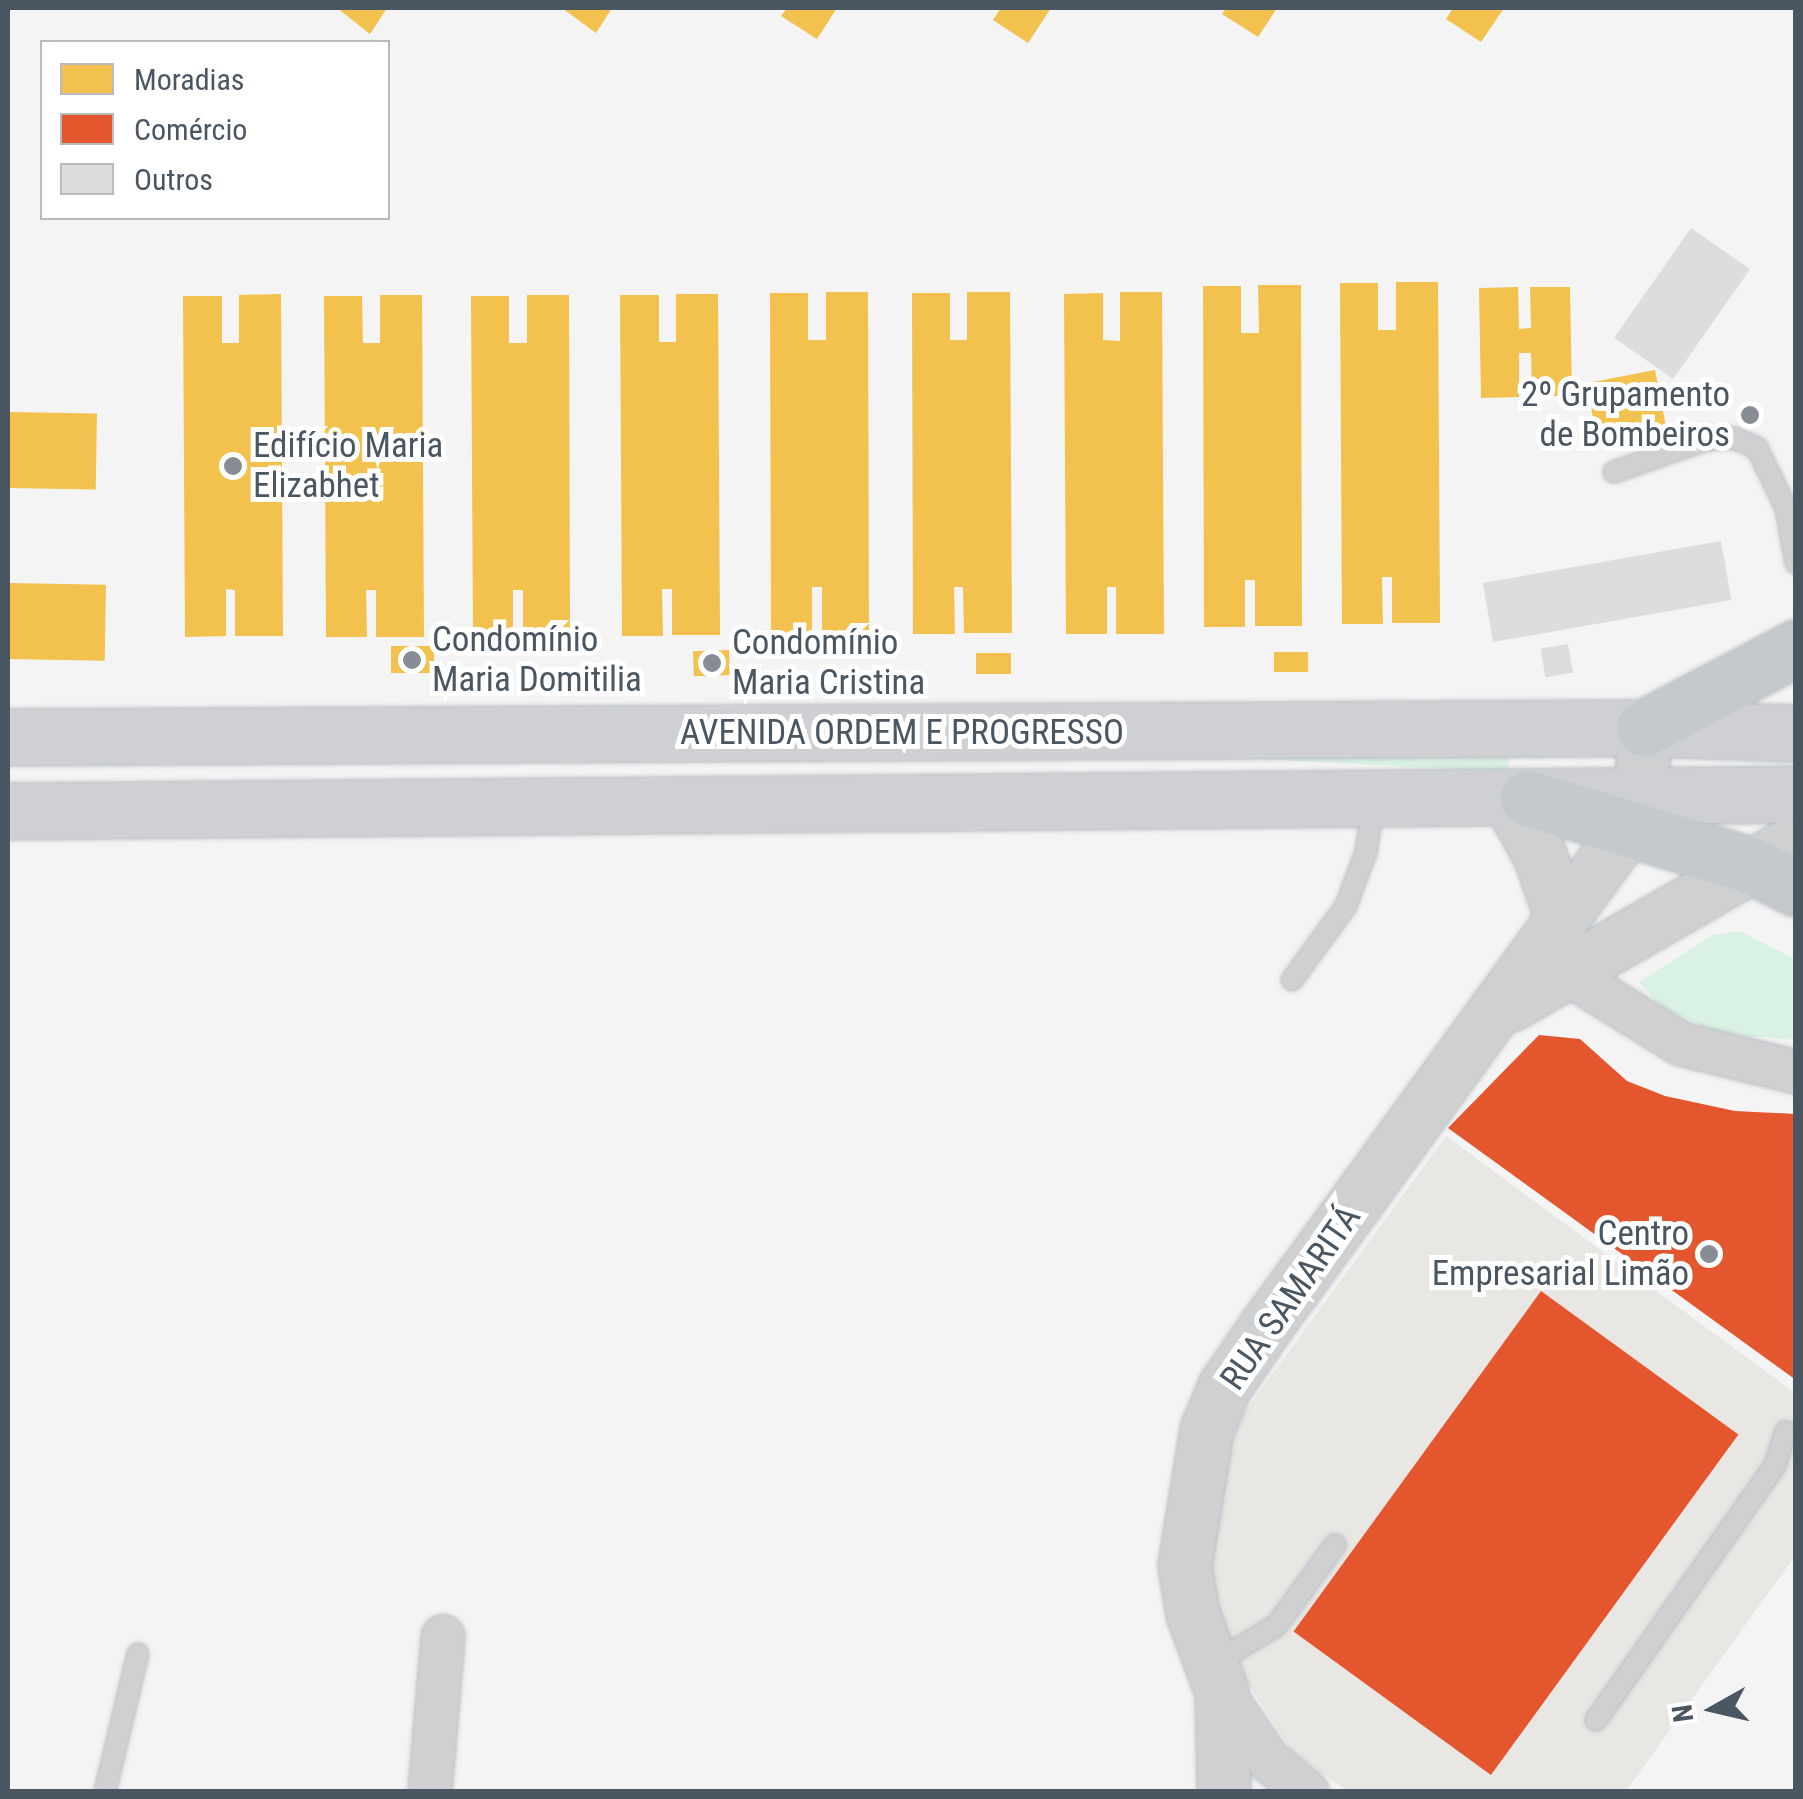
<!DOCTYPE html>
<meta charset="utf-8">
<style>
body{margin:0}
#map{position:relative;width:1803px;height:1799px;overflow:hidden;background:#f4f4f4;font-family:"Roboto Condensed",sans-serif}
div>[style]{position:absolute}
.commercial>*{inset:0;background:#e8e7e3}
.green>*{inset:0;background:#d9f2e3;transform-origin:0 0}
.homes>*{inset:0;background:#f2c14e;transform-origin:0 0}
.shops>*{inset:0;background:#e4572e;transform-origin:0 0}
.building>*{inset:0;background:#ddddde;transform-origin:0 0}
.roads{filter:drop-shadow(0 0 2px #b9bec3) drop-shadow(0 0 2px #b9bec3)}
.service>*{height:20px;margin:-10px;padding:0 10px;transform-origin:10px;border-radius:10px;background:#ced0d2}
.minor>*{height:42px;margin:-21px;padding:0 21px;transform-origin:21px;border-radius:21px;background:#ced0d2}
.tertiary>*{height:52px;margin:-26px;padding:0 26px;transform-origin:26px;border-radius:26px;background:#ced0d2}
.secondary>*{height:55px;margin:-27.5px;padding:0 27.5px;transform-origin:27.5px;border-radius:27.5px;background:#ced0d4}
.trunk>*{height:55px;margin:-27.5px;padding:0 27.5px;transform-origin:27.5px;border-radius:27.5px;background:#c4c9cd}
.dots>*{width:28px;height:28px;translate:-50% -50%;box-sizing:border-box;border:5px solid #fff;border-radius:50%}
span{translate:-50% -50%;white-space:nowrap;text-align:center;line-height:1.15;-webkit-text-stroke:10px #fff;paint-order:stroke}
.poi-label{font-size:35px;color:#4a5661}
.right{translate:-100% -50%;text-align:right}
.left{translate:0 -50%;text-align:left}
.street-label{font-size:35px;color:#4a5661}
.frame{position:absolute;inset:0;border:10px solid #4a5661;pointer-events:none}
.legend{position:absolute;left:40px;top:40px;width:350px;height:180px;box-sizing:border-box;background:#fff;border:2px solid #b7bbc0;margin:0;padding:12px 18px;list-style:none;font-size:30px;color:#4a5661}
.legend li{display:flex;align-items:center;gap:20px;height:50px}
.legend b{width:50px;border:2px solid #b7bbc0}
.north{position:absolute;left:1663px;top:1659px;width:100px;height:100px;-webkit-text-stroke:8px #fff;paint-order:stroke;rotate:262deg;font-size:28px;font-weight:700;line-height:40px;text-align:center;color:#4a5661}
.north::after{content:'';display:block;margin:auto;width:35px;height:45px;background:#4a5661;clip-path:polygon(50% 0,100% 100%,50% 72%,0 100%)}
</style>
<div id="map">
<div class="commercial">
<i style="clip-path:polygon(1446px 1136px,1795px 1393px,1795px 1556px,1626px 1791px,1349px 1792px,1292px 1752px,1226px 1649px,1202px 1559px,1216px 1481px,1242px 1416px)"></i>
</div>
<div class="green">
<i style="left:1509px;top:755px;width:17px;height:698px;rotate:93deg"></i>
<i style="clip-path:polygon(1740px 931px,1795px 959px,1795px 1040px,1716px 1033px,1662px 1007px,1639px 982px,1713px 935px)"></i>
</div>
<div class="homes">
<i style="clip-path:polygon(337px 8px,387px 8px,370px 34px)"></i>
<i style="clip-path:polygon(562px 8px,612px 8px,596px 33px)"></i>
<i style="clip-path:polygon(787px 8px,837px 8px,817px 39px,781px 16px)"></i>
<i style="clip-path:polygon(1001px 8px,1051px 8px,1028px 43px,993px 20px)"></i>
<i style="clip-path:polygon(1226px 8px,1277px 8px,1258px 37px,1222px 14px)"></i>
<i style="clip-path:polygon(1453px 8px,1504px 8px,1481px 42px,1446px 19px)"></i>
<i style="clip-path:polygon(1396px 282px,1438px 282px,1440px 623px,1392px 623px,1392px 577px,1382px 577px,1383px 624px,1342px 624px,1340px 283px,1378px 283px,1378px 330px,1396px 330px)"></i>
<i style="clip-path:polygon(1258px 285px,1301px 285px,1302px 626px,1255px 626px,1255px 580px,1245px 580px,1245px 627px,1204px 627px,1203px 286px,1241px 286px,1241px 333px,1259px 333px)"></i>
<i style="clip-path:polygon(1518px 287px,1519px 329px,1531px 328px,1530px 287px,1570px 287px,1572px 396px,1532px 396px,1531px 353px,1519px 353px,1519px 397px,1481px 398px,1479px 288px)"></i>
<i style="clip-path:polygon(826px 292px,868px 292px,869px 633px,822px 633px,822px 587px,812px 587px,812px 634px,771px 634px,770px 293px,808px 293px,808px 340px,826px 340px)"></i>
<i style="clip-path:polygon(967px 292px,1010px 292px,1012px 633px,964px 633px,963px 587px,954px 587px,955px 634px,913px 634px,912px 293px,950px 293px,950px 340px,967px 340px)"></i>
<i style="clip-path:polygon(1120px 292px,1162px 292px,1164px 634px,1116px 634px,1116px 587px,1107px 587px,1107px 634px,1066px 634px,1064px 294px,1103px 293px,1103px 340px,1120px 341px)"></i>
<i style="clip-path:polygon(281px 294px,283px 636px,235px 636px,235px 590px,226px 589px,226px 636px,185px 637px,183px 296px,222px 296px,222px 343px,239px 343px,239px 295px)"></i>
<i style="clip-path:polygon(676px 294px,718px 294px,720px 635px,672px 635px,672px 589px,662px 589px,663px 636px,622px 636px,620px 295px,659px 295px,659px 342px,676px 342px)"></i>
<i style="clip-path:polygon(380px 295px,422px 295px,424px 637px,376px 637px,376px 590px,366px 590px,367px 637px,326px 637px,324px 296px,362px 296px,363px 343px,380px 343px)"></i>
<i style="clip-path:polygon(527px 295px,569px 295px,570px 636px,523px 636px,523px 590px,513px 590px,513px 637px,473px 637px,471px 296px,509px 296px,509px 343px,527px 343px)"></i>
<i style="left:1655px;top:370px;width:58px;height:70px;rotate:79deg"></i>
<i style="left:8px;top:412px;width:89px;height:76px;rotate:1deg"></i>
<i style="left:8px;top:583px;width:98px;height:76px;rotate:1deg"></i>
<i style="left:434px;top:646px;width:27px;height:43px;rotate:90deg"></i>
<i style="left:729px;top:650px;width:25px;height:36px;rotate:88deg"></i>
<i style="left:1274px;top:652px;width:34px;height:20px"></i>
<i style="left:976px;top:653px;width:35px;height:21px"></i>
</div>
<div class="shops">
<i style="clip-path:polygon(1539px 1035px,1580px 1039px,1627px 1081px,1665px 1096px,1735px 1111px,1796px 1114px,1796px 1380px,1448px 1128px)"></i>
<i style="left:1541px;top:1291px;width:244px;height:421px;rotate:36deg"></i>
</div>
<div class="building">
<i style="left:1691px;top:228px;width:72px;height:134px;rotate:35deg"></i>
<i style="left:1721px;top:541px;width:60px;height:242px;rotate:80deg"></i>
<i style="left:1568px;top:644px;width:29px;height:28px;rotate:80deg"></i>
</div>
<div class="roads">
<div class="service">
<i style="left:1614px;top:472px;width:97px;rotate:-19.2deg"></i>
<i style="left:1706px;top:440px;width:28px;rotate:-4deg"></i>
<i style="left:1734px;top:438px;width:25px;rotate:23deg"></i>
<i style="left:1757px;top:448px;width:67px;rotate:64.2deg"></i>
<i style="left:1786px;top:508px;width:56px;rotate:79.7deg"></i>
<i style="left:1292px;top:980px;width:92px;rotate:-53.9deg"></i>
<i style="left:1346px;top:906px;width:58px;rotate:-69.7deg"></i>
<i style="left:1366px;top:852px;width:53px;rotate:-81.3deg"></i>
<i style="left:1211px;top:1665px;width:77px;rotate:-31.2deg"></i>
<i style="left:1277px;top:1625px;width:99px;rotate:-54.1deg"></i>
<i style="left:1596px;top:1720px;width:312px;rotate:-54.9deg"></i>
<i style="left:1775px;top:1465px;width:35px;rotate:-72deg"></i>
<i style="left:105px;top:1792px;width:142px;rotate:-76.6deg"></i>
</div>
<div class="minor">
<i style="left:1566px;top:973px;width:135px;rotate:31.7deg"></i>
<i style="left:1681px;top:1044px;width:118px;rotate:13.7deg"></i>
<i style="left:1222px;top:1692px;width:83px;rotate:55.7deg"></i>
<i style="left:1269px;top:1761px;width:49px;rotate:39.2deg"></i>
<i style="left:430px;top:1792px;width:156px;rotate:-85.2deg"></i>
</div>
<div class="tertiary">
<i style="left:1508px;top:798px;width:65px;rotate:60.7deg"></i>
<i style="left:1540px;top:855px;width:68px;rotate:71deg"></i>
<i style="left:1511px;top:1005px;width:329px;rotate:-29.9deg"></i>
<i style="left:1224px;top:1792px;width:100px;rotate:-91.1deg"></i>
<i style="left:1222px;top:1692px;width:83px;rotate:-110.4deg"></i>
<i style="left:1193px;top:1614px;width:49px;rotate:-99.5deg"></i>
<i style="left:1185px;top:1566px;width:138px;rotate:-80.8deg"></i>
<i style="left:1207px;top:1430px;width:47px;rotate:-67.3deg"></i>
<i style="left:1225px;top:1387px;width:76px;rotate:-55.7deg"></i>
<i style="left:1268px;top:1324px;width:616px;rotate:-53.99deg"></i>
<i style="left:1630px;top:826px;width:32px;rotate:-68deg"></i>
<i style="left:1642px;top:796px;width:68px;rotate:-88.3deg"></i>
</div>
<div class="secondary">
<i style="left:8px;top:737px;width:1636px;rotate:-0.32deg"></i>
<i style="left:1644px;top:728px;width:152px;rotate:1.9deg"></i>
<i style="left:8px;top:811px;width:1788px;rotate:-0.54deg"></i>
</div>
<div class="trunk">
<i style="left:1644px;top:728px;width:172px;rotate:-27.8deg"></i>
<i style="left:1528px;top:798px;width:232px;rotate:16.8deg"></i>
<i style="left:1750px;top:865px;width:51px;rotate:26.6deg"></i>
</div>
</div>
<div class="dots">
<i style="left:1750px;top:415px;background:#868d94"></i>
<i style="left:233px;top:466px;background:#868d94"></i>
<i style="left:412px;top:660px;background:#868d94"></i>
<i style="left:712px;top:663px;background:#868d94"></i>
<i style="left:1709px;top:1254px;background:#868d94"></i>
</div>
<div class="poi-label">
<span class="right" style="left:1730px;top:415px">2º Grupamento<br>de Bombeiros</span>
<span class="left" style="left:253px;top:466px">Edifício Maria<br>Elizabhet</span>
<span class="left" style="left:432px;top:660px">Condomínio<br>Maria Domitilia</span>
<span class="left" style="left:732px;top:663px">Condomínio<br>Maria Cristina</span>
<span class="right" style="left:1689px;top:1254px">Centro<br>Empresarial Limão</span>
</div>
<div class="street-label">
<span style="left:902px;top:733px">AVENIDA ORDEM E PROGRESSO</span>
<span style="left:1291px;top:1298px;rotate:-55deg">RUA SAMARITÁ</span>
</div>
<div class="frame"></div>
<ul class="legend">
<li><b style="height:28px;background:#f2c14e"></b>Moradias</li>
<li><b style="height:28px;background:#e4572e"></b>Comércio</li>
<li><b style="height:28px;background:#ddddde"></b>Outros</li>
</ul>
<div class="north">N</div>
</div>
